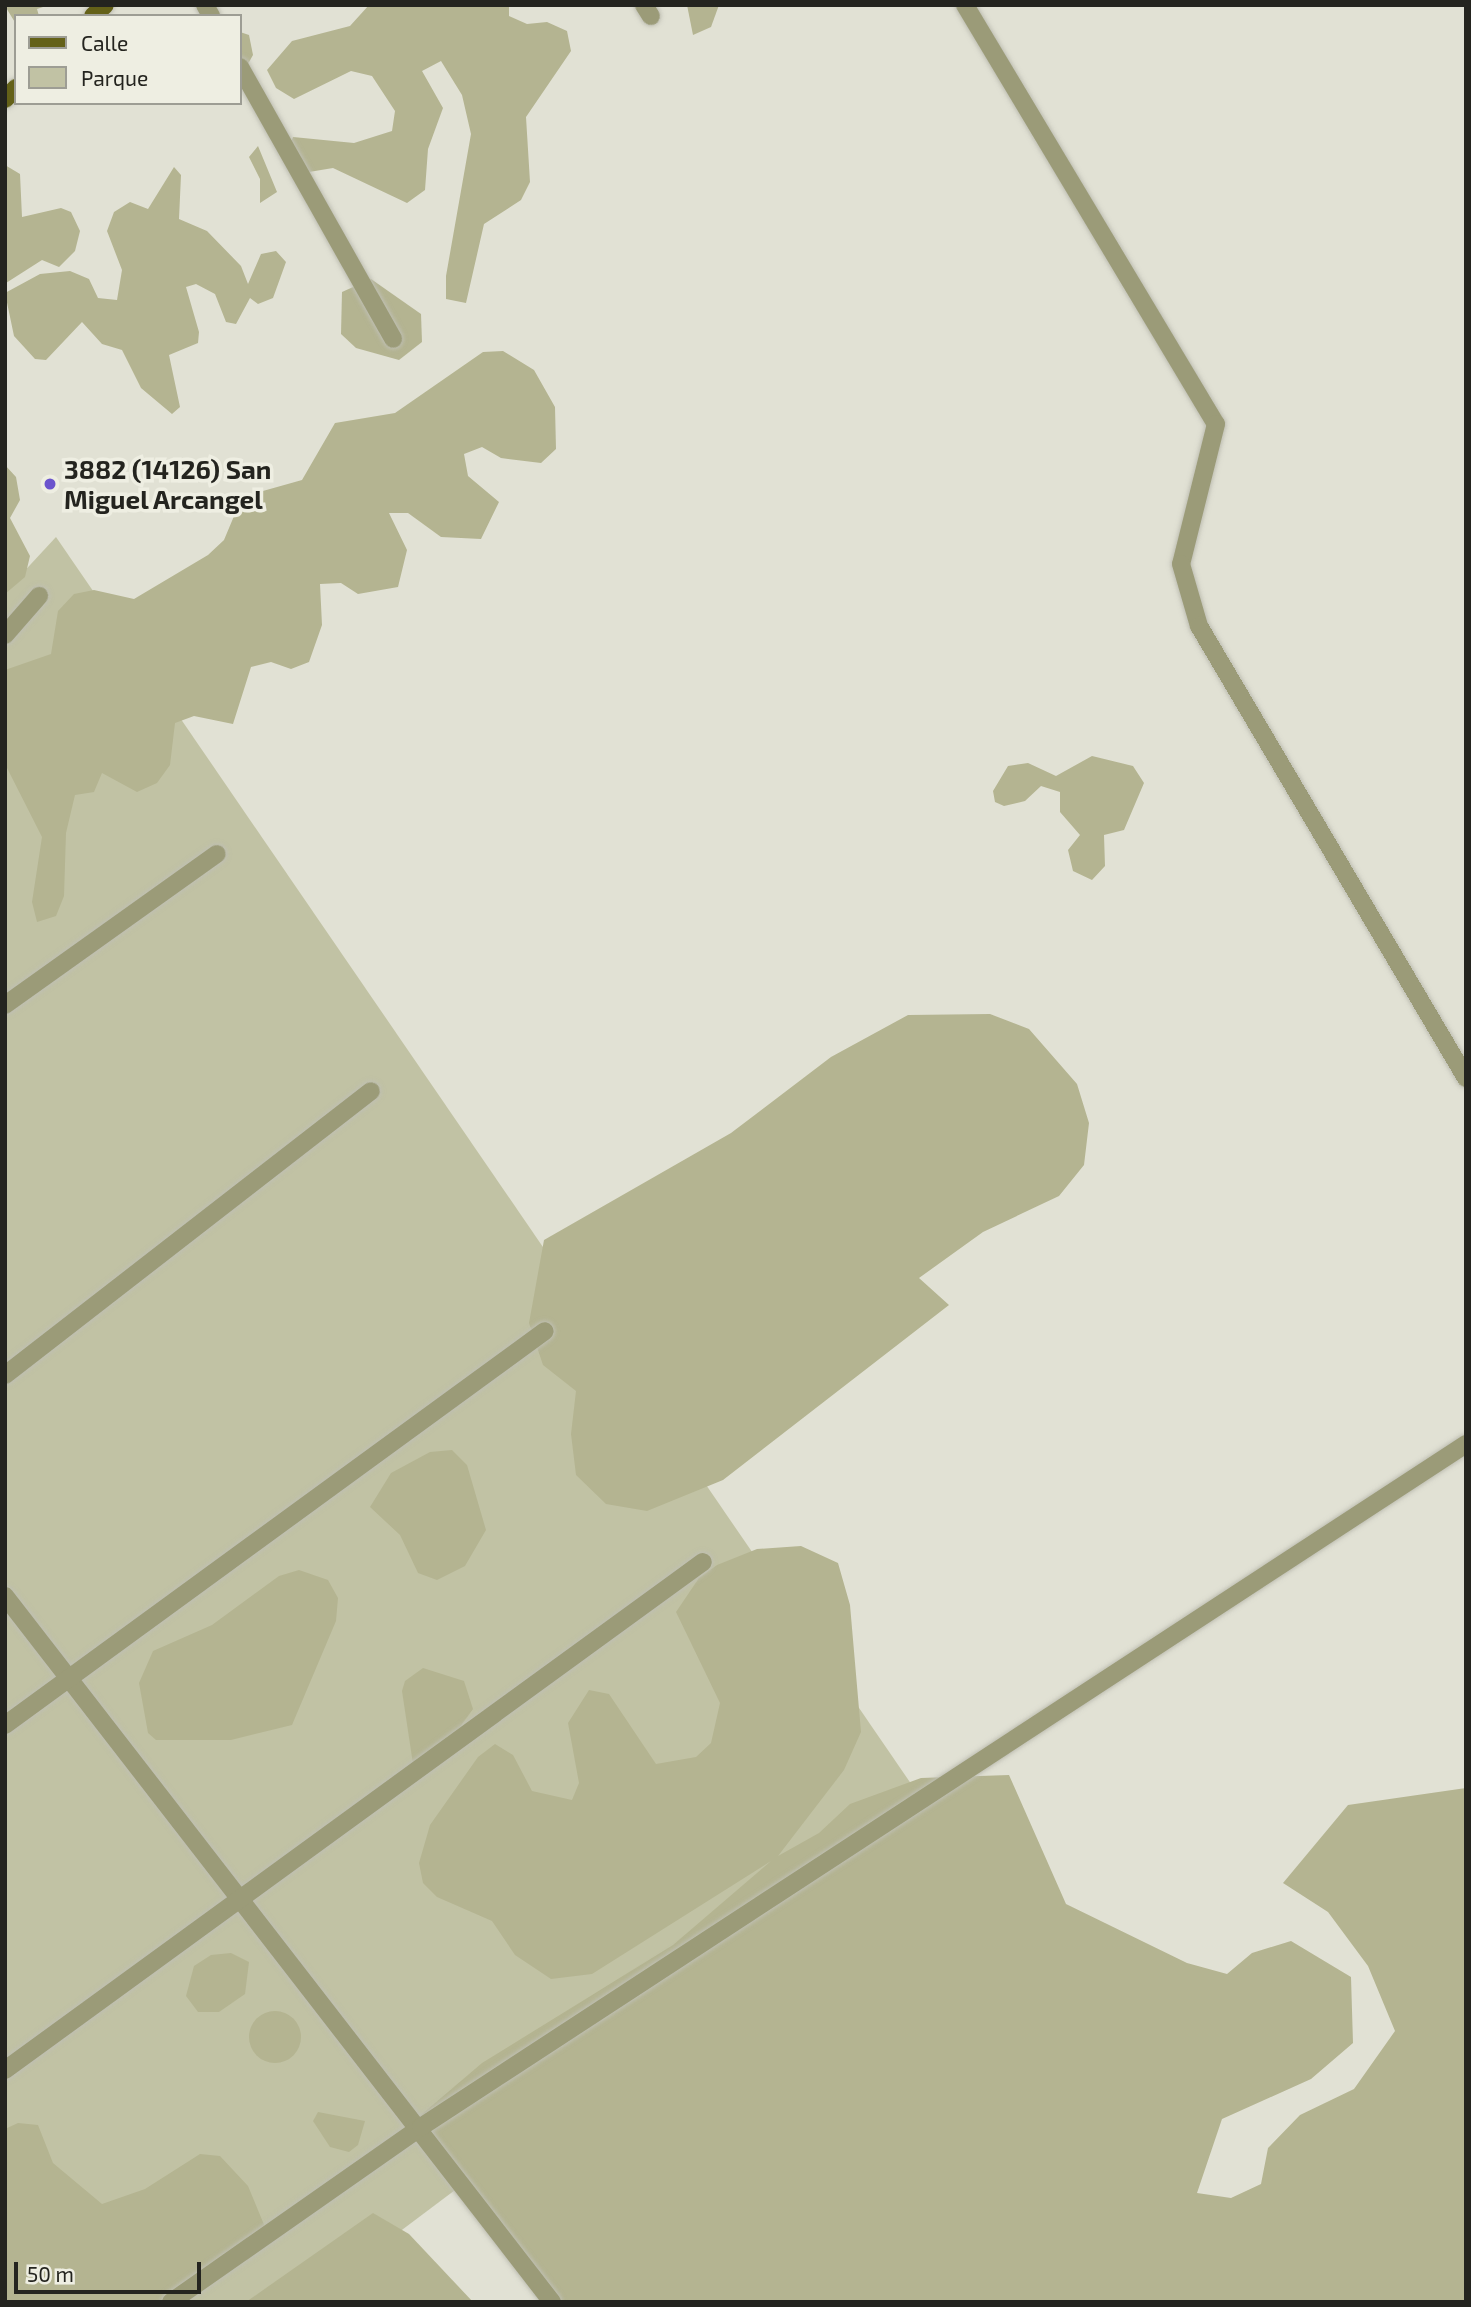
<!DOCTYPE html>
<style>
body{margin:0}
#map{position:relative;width:1471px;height:2307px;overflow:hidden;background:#e1e1d4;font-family:"Exo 2",sans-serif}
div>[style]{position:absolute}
.green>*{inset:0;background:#c1c2a4}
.forest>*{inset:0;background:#b4b491}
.round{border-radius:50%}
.roads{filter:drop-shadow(0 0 2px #bfbfb3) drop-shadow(0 0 2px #bfbfb3)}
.minor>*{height:18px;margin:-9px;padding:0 9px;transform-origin:9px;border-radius:9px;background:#9b9b78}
.major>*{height:18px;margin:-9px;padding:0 9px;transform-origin:9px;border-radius:9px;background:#646118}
.dots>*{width:19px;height:19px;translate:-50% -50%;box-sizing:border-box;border:4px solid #eeeee2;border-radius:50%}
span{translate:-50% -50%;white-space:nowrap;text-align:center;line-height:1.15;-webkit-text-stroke:7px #eeeee2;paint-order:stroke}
.poi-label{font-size:26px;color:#24241f;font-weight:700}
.left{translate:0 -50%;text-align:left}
.frame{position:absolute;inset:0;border:7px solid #24241f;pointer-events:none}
.legend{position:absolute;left:14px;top:14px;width:228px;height:91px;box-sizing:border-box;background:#eeeee2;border:2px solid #9d9d94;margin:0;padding:9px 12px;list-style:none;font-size:21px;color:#24241f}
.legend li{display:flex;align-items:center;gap:14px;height:35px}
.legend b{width:35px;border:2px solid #9d9d94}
.scale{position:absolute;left:14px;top:2262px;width:187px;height:32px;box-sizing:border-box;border:4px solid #24241f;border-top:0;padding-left:9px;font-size:21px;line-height:24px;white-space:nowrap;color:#24241f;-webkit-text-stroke:5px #eeeee2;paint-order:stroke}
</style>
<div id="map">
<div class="green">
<i style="clip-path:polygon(56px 537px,940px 1826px,306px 2302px,5px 2302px,5px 592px)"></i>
</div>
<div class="forest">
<i style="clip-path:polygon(49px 5px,37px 9px,39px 16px,16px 16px,16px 24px,5px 6px)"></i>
<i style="clip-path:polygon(369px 5px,509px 5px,509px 16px,527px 24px,547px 22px,567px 31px,571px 51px,526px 117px,530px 182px,521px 200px,484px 224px,466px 303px,446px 299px,446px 276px,471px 134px,462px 95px,441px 61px,422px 71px,443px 108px,428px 149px,425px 190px,407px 203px,333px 168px,291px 175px,285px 156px,293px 137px,354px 143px,392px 131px,395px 111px,372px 76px,351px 71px,294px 99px,276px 88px,267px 70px,292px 41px,350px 26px)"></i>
<i style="clip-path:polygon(687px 5px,719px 5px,711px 27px,693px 35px)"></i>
<i style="clip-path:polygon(240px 32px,249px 35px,253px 55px,240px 78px)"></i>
<i style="clip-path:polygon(258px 146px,277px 192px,260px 203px,260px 179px,249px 157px)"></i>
<i style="clip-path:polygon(5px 165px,20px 174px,22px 217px,61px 208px,71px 212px,80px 231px,75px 251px,59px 267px,42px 260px,6px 283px)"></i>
<i style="clip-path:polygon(174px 167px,181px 175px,179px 219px,207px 231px,241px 266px,248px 284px,261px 254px,276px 251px,286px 262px,273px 298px,258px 304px,250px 298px,236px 324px,226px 322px,215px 294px,196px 284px,186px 287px,199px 332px,198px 343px,169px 355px,180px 407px,172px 414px,141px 388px,122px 350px,102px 344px,82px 322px,46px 360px,35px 359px,14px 336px,5px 293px,40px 274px,70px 271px,89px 279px,98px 298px,117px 300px,122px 270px,107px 231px,114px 212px,130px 202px,148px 209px)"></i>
<i style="clip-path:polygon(371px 279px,421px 314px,422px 342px,399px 360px,356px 348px,341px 334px,342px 292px)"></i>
<i style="clip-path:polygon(503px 351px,534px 370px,555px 407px,556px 449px,541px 463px,501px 458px,482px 447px,464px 454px,468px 476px,499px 502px,481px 539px,441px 537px,408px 513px,389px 513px,407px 550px,398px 587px,358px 594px,341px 583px,320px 584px,322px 625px,309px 662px,291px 669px,271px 662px,251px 667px,233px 724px,194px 716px,175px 723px,170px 765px,157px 783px,137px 792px,102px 773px,94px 792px,75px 795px,66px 833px,64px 896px,56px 916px,37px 922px,32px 902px,42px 837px,5px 764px,5px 670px,51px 654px,58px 611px,74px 594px,94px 590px,134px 599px,208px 555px,224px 540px,242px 497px,302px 480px,335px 423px,395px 413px,483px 352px)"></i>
<i style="clip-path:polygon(5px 465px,16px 477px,20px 500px,10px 518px,30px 556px,25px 577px,5px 594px)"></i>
<i style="clip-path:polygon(1092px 756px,1133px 766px,1144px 783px,1124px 830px,1104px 835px,1105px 866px,1092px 880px,1073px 871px,1068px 850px,1080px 835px,1060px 812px,1060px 792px,1041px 786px,1025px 801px,1004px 806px,995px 802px,993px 791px,1008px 766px,1028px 763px,1056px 776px)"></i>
<i style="clip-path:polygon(990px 1014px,1029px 1029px,1077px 1084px,1089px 1123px,1084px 1165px,1059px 1196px,983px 1232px,919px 1278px,949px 1305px,723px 1480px,647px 1511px,606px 1504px,576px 1475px,571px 1434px,576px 1391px,543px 1365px,529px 1323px,544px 1240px,731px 1133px,831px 1057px,908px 1015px)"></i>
<i style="clip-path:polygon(452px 1450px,467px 1465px,486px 1530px,465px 1566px,437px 1580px,418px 1573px,400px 1535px,370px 1507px,391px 1473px,430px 1452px)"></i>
<i style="clip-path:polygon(801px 1546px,838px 1563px,850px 1605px,861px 1732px,844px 1770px,778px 1856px,819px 1833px,850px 1804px,921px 1778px,1009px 1775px,1066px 1904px,1187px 1963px,1227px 1974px,1252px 1953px,1291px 1941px,1351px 1977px,1353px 2043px,1311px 2079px,1222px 2119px,1197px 2193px,1231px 2198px,1261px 2184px,1268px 2148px,1300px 2115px,1354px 2089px,1395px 2031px,1368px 1966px,1328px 1912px,1283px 1883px,1348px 1805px,1466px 1788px,1466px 2302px,549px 2302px,414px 2121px,482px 2063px,673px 1945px,771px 1861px,592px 1974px,551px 1979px,515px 1955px,492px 1921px,437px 1897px,423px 1883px,419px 1863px,430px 1825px,478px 1757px,495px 1744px,513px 1755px,532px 1791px,572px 1800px,579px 1783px,568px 1723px,589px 1690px,609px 1694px,656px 1764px,696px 1757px,711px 1743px,720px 1703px,676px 1612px,699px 1578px,717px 1565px,757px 1549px)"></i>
<i style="clip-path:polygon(299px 1570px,328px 1580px,338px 1598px,336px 1621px,292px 1725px,231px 1740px,156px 1740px,148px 1733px,139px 1683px,153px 1651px,212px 1625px,279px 1576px)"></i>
<i style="clip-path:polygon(423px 1668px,464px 1681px,473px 1709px,431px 1767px,413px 1764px,402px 1691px,405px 1681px)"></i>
<i style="clip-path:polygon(231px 1953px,249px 1962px,245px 1994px,219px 2012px,198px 2012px,186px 1996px,194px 1966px,211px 1955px)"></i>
<i class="round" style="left:249px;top:2011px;width:52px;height:52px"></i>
<i style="clip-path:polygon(318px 2112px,365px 2121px,358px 2145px,349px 2152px,330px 2147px,313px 2121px)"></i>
<i style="clip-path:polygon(18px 2123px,38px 2125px,53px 2163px,102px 2204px,145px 2189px,200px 2154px,220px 2156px,248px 2186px,265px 2227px,173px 2302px,5px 2302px,5px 2129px)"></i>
<i style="clip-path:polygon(373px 2213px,409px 2234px,473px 2302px,246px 2302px)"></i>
</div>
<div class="roads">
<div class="minor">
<i style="left:205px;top:5px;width:13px;rotate:61deg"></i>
<i style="left:644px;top:5px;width:13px;rotate:58deg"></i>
<i style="left:965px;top:5px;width:488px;rotate:59.1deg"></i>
<i style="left:1216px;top:424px;width:144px;rotate:104deg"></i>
<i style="left:1181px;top:564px;width:65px;rotate:73.8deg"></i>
<i style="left:1199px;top:626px;width:525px;rotate:59.43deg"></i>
<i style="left:240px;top:67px;width:312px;rotate:60.6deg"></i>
<i style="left:5px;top:635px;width:52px;rotate:-48.9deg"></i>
<i style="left:5px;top:1005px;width:260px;rotate:-35.5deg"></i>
<i style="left:5px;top:1375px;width:463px;rotate:-37.8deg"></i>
<i style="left:5px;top:1596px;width:893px;rotate:52.23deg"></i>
<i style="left:5px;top:1725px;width:668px;rotate:-36.12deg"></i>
<i style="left:5px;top:2070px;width:863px;rotate:-36.05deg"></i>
<i style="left:171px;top:2302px;width:305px;rotate:-35deg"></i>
<i style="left:421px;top:2127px;width:1248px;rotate:-33.17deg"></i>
</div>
<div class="major">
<i style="left:93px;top:16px;width:16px;rotate:-43deg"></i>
<i style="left:5px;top:99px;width:16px;rotate:-45deg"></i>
</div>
</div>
<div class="dots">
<i style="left:50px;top:484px;background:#6b54cd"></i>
</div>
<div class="poi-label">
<span class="left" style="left:64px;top:484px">3882 (14126) San<br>Miguel Arcangel</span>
</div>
<div class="frame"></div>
<ul class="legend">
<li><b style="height:9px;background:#646118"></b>Calle</li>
<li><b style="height:19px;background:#c1c2a4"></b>Parque</li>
</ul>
<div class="scale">50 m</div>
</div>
